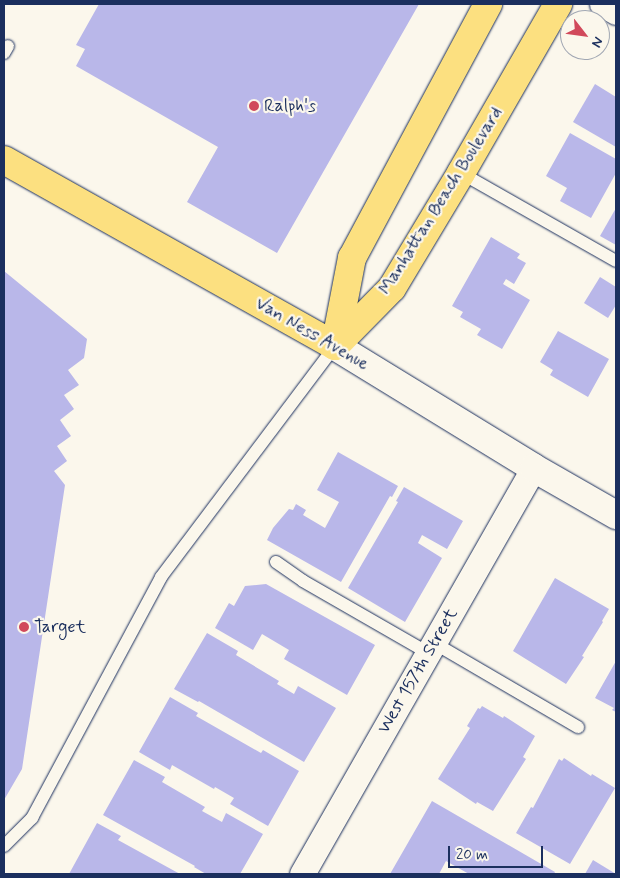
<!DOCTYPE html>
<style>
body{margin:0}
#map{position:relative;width:620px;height:878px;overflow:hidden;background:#fbf7ec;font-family:Mynerve,sans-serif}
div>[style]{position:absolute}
.building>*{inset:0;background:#b9b7e9}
.roads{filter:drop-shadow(0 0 1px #1b2f5e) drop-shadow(0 0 1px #1b2f5e)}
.service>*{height:12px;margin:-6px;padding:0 6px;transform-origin:6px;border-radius:6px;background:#fbf7ec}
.minor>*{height:25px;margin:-12.5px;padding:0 12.5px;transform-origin:12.5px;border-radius:12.5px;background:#fbf7ec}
.secondary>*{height:28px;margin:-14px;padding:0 14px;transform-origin:14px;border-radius:14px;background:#fbf7ec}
.primary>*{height:28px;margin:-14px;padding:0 14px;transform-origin:14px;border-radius:14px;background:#fce080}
.dots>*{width:14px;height:14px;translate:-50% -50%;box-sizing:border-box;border:2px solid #fbf7ec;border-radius:50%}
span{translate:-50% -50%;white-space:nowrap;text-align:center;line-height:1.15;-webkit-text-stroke:4.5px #fbf7ec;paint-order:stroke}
.poi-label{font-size:18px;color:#1b2f5e}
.left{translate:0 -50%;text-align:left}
.street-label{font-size:18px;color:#1b2f5e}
.frame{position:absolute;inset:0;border:5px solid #1b2f5e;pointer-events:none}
.north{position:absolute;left:560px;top:10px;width:50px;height:50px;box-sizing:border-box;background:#fbf7ec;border:1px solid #a1a7b3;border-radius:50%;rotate:120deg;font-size:14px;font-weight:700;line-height:20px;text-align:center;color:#1b2f5e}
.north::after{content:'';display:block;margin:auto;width:18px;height:22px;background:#d1495b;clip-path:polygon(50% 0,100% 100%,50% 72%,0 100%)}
.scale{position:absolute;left:448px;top:846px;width:95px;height:22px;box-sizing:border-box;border:2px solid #1b2f5e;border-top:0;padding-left:6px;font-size:15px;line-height:18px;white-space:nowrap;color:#1b2f5e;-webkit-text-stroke:4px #fbf7ec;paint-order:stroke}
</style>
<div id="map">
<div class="building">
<i style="clip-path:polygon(99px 4px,419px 4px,277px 253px,187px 202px,218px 147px,76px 66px,85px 49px,76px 45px)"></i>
<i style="clip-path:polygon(595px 84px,616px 97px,616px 147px,573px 122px)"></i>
<i style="clip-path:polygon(570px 133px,616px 159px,616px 173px,591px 218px,560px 201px,567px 188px,546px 176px)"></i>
<i style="clip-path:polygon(616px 208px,616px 245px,600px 236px)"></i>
<i style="clip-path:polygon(491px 237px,520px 254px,517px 258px,526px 263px,514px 284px,506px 279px,503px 284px,530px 300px,502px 349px,477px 335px,481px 329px,460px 317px,463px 312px,452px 306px)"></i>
<i style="clip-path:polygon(4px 271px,87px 339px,84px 358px,68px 370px,79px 385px,64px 395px,74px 409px,60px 420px,71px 436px,57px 446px,67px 461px,54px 471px,65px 485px,22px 769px,4px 800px)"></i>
<i style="clip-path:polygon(600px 277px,616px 287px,616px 305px,608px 318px,584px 303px)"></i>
<i style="clip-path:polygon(558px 331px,609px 359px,588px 397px,550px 375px,553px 370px,540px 362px)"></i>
<i style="clip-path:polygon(338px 452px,398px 486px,392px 497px,390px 496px,341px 582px,267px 540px,273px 528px,289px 509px,293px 510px,296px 504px,306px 510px,303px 515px,325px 528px,339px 502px,317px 490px)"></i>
<i style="clip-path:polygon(404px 487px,463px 521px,447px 549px,422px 535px,418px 543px,442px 558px,405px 622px,348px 588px,398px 502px,396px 501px)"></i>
<i style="clip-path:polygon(555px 578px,609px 609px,602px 621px,603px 622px,582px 656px,584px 657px,566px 684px,513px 651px)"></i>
<i style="clip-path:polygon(266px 584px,375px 645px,347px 695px,284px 659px,289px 650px,262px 634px,253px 650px,215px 628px,229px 603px,234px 606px,245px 586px)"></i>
<i style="clip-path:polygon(207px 633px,238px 651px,236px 655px,279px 681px,277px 684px,294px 694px,298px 686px,336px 708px,304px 762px,199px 701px,198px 702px,174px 689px)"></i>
<i style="clip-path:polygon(616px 661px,616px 712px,612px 710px,614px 708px,595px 698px)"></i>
<i style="clip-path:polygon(170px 697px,198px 713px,196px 716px,261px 753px,263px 750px,299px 771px,268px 826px,230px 804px,234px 798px,215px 787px,214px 789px,172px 765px,170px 770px,139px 752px)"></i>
<i style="clip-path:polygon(482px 706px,503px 718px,504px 716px,535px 736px,523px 757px,526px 759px,493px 811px,477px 802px,476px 804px,438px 779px,470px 728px,467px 726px,478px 708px,480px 709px)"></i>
<i style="clip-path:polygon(564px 758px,591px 776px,592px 774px,615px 788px,570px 864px,516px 833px,531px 807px,533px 808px,559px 759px,562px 761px)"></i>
<i style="clip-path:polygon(134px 760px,165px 777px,162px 782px,205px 807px,202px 811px,222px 822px,226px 813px,263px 834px,240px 874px,206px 874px,194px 867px,195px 866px,103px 815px)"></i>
<i style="clip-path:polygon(432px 801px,555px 872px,554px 874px,469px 874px,446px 861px,439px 874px,390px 874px)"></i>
<i style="clip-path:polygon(97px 823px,121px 836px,118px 840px,180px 874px,69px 874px)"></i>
<i style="clip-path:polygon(593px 860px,616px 874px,585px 874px)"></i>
</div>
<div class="roads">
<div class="service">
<i style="left:4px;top:53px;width:8px;rotate:-60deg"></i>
<i style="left:461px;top:173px;width:178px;rotate:29.6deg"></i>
<i style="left:276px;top:562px;width:33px;rotate:35deg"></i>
<i style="left:303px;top:581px;width:144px;rotate:29.9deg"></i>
<i style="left:434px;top:643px;width:167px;rotate:30.3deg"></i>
<i style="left:4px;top:846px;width:40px;rotate:-45deg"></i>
<i style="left:32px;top:818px;width:273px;rotate:-61.8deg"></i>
<i style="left:161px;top:577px;width:289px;rotate:-53deg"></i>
</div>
<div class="minor">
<i style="left:602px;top:4px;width:16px;rotate:30deg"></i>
<i style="left:302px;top:874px;width:468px;rotate:-60.3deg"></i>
</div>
<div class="secondary">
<i style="left:335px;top:346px;width:233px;rotate:31.5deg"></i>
<i style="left:534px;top:468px;width:95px;rotate:29.8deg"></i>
</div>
<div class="primary">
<i style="left:4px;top:160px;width:380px;rotate:29.3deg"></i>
<i style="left:335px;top:346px;width:81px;rotate:-45.5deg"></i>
<i style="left:392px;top:288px;width:134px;rotate:-59deg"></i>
<i style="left:461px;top:173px;width:195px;rotate:-60.1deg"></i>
<i style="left:335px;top:346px;width:90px;rotate:-79.1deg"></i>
<i style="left:352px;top:258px;width:288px;rotate:-61.8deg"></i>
</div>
</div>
<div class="dots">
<i style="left:254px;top:106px;background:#d1495b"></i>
<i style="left:24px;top:627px;background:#d1495b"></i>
</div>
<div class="poi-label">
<span class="left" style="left:264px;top:106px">Ralph's</span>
<span class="left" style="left:34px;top:627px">Target</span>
</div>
<div class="street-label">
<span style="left:441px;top:201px;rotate:-58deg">Manhattan Beach Boulevard</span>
<span style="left:312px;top:334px;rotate:30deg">Van Ness Avenue</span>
<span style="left:418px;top:671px;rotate:-60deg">West 157th Street</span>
</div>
<div class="frame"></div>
<div class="north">N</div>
<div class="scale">20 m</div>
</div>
